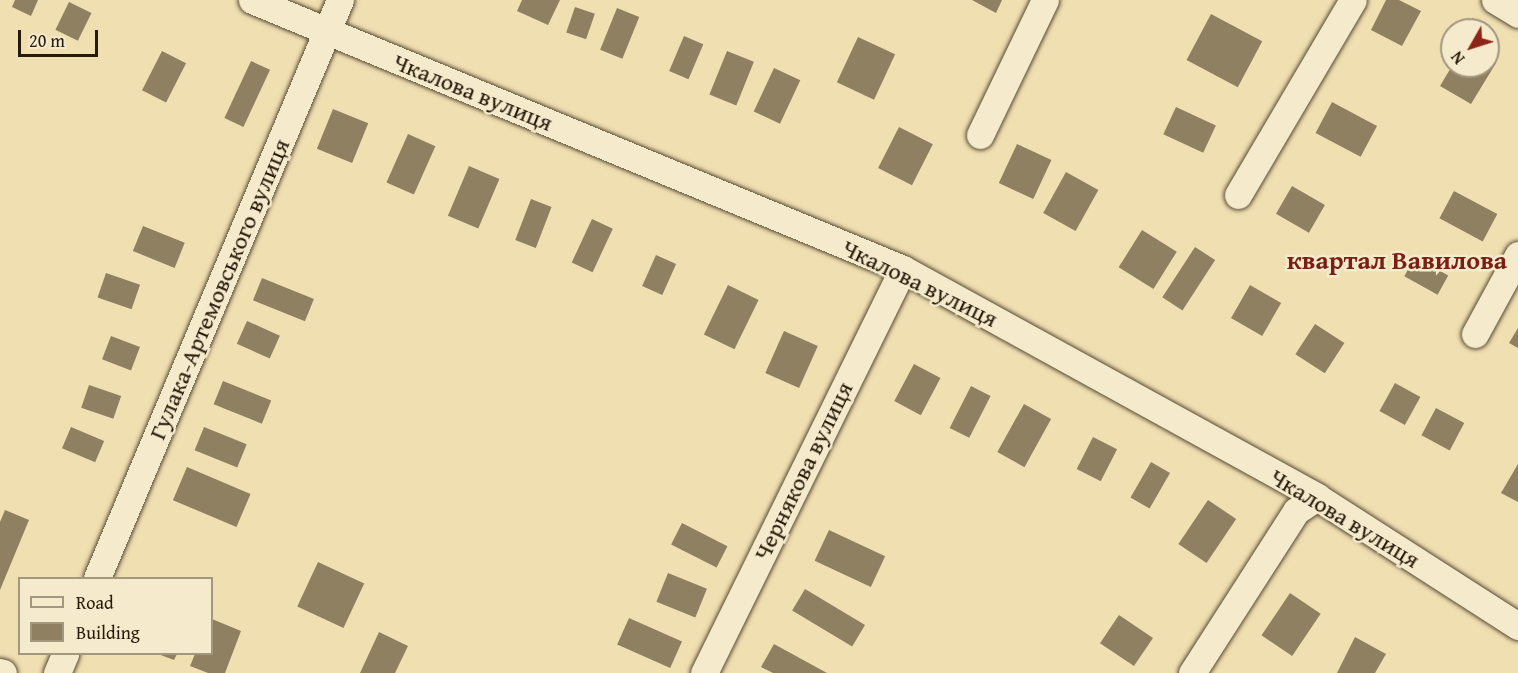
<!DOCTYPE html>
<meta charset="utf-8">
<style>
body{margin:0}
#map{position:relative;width:1518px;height:673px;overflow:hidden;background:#f0dfb1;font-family:"Gentium Book Plus",serif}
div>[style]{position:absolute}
.building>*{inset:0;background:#8f8061;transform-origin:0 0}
.roads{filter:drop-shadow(0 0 2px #584b34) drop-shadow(0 0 2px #584b34)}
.minor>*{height:27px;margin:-13.5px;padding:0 13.5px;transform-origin:13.5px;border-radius:13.5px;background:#f5eacc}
span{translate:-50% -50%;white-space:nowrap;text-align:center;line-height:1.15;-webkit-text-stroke:5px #f5eacc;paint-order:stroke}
.street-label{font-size:24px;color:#261a0b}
.neighbourhood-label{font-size:26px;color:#7a1f14;font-weight:700}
.legend{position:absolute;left:18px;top:577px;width:195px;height:78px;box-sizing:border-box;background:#f5eacc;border:2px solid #a2977f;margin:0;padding:8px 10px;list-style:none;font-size:18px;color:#261a0b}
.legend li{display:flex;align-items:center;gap:12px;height:30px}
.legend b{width:30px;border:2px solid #a2977f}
.north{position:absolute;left:1440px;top:18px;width:60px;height:60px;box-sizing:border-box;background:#f5eacc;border:2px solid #a2977f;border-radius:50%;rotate:231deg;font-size:16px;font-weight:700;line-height:24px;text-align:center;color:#261a0b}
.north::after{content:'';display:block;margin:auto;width:21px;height:27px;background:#8f2418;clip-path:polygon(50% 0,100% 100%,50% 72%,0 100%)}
.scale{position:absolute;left:18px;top:30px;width:80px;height:27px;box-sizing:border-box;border:3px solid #261a0b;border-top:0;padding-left:8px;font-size:18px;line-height:21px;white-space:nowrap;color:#261a0b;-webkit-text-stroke:4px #f5eacc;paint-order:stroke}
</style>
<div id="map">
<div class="building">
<i style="clip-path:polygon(15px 0,38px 0,31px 16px,12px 7px)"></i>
<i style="clip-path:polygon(522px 0,560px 0,548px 25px,517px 11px)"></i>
<i style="clip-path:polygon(972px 0,1002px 0,996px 13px)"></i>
<i style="clip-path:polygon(1386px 0,1399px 0,1421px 11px,1402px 46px,1371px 30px)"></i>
<i style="left:69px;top:2px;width:25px;height:31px;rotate:26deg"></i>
<i style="left:575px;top:7px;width:21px;height:27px;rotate:19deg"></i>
<i style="left:617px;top:8px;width:24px;height:45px;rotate:22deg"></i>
<i style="left:1211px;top:14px;width:58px;height:52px;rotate:28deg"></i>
<i style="left:684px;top:36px;width:21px;height:38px;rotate:23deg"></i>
<i style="left:858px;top:37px;width:41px;height:50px;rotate:25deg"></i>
<i style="left:162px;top:51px;width:27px;height:44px;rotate:27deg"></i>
<i style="left:727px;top:51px;width:29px;height:47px;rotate:22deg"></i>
<i style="clip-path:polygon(1488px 58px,1496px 63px,1471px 104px,1440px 86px,1452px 66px,1488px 66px)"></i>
<i style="left:251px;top:61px;width:21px;height:63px;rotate:25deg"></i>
<i style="left:774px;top:68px;width:29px;height:48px;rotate:25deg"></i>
<i style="left:1332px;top:102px;width:51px;height:35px;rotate:28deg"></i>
<i style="left:1176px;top:107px;width:44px;height:30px;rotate:25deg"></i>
<i style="left:333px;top:109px;width:38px;height:43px;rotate:22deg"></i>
<i style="left:899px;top:127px;width:38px;height:46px;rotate:27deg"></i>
<i style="left:408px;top:134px;width:30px;height:53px;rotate:24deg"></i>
<i style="left:1017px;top:144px;width:38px;height:43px;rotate:25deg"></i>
<i style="left:469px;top:166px;width:33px;height:54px;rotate:23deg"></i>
<i style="left:1066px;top:172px;width:37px;height:47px;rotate:29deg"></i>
<i style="left:1292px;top:186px;width:38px;height:32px;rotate:30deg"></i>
<i style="left:1454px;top:191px;width:49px;height:31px;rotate:28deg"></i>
<i style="left:531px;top:199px;width:22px;height:44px;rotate:21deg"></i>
<i style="left:592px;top:219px;width:23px;height:48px;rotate:25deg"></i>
<i style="left:143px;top:226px;width:45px;height:27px;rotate:22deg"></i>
<i style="left:1142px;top:230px;width:41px;height:44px;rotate:32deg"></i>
<i style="left:1195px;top:247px;width:24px;height:60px;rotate:33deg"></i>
<i style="left:656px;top:255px;width:22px;height:34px;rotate:24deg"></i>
<i style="left:1415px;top:257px;width:38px;height:22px;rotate:29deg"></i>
<i style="left:106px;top:273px;width:36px;height:26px;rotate:19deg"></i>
<i style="left:262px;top:278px;width:56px;height:24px;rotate:22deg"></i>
<i style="left:728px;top:285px;width:34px;height:55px;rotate:26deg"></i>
<i style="left:1250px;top:285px;width:36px;height:38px;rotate:30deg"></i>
<i style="left:247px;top:321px;width:36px;height:25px;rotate:24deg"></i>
<i style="left:1315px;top:324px;width:35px;height:36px;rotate:33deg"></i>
<i style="clip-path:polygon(1518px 328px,1518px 348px,1509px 343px)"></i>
<i style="left:784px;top:331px;width:37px;height:46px;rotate:24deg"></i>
<i style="left:111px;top:336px;width:31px;height:25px;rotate:21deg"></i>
<i style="left:914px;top:364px;width:30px;height:42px;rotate:28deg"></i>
<i style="left:223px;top:381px;width:52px;height:25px;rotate:22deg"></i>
<i style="left:1395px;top:383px;width:29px;height:32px;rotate:29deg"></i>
<i style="left:89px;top:385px;width:34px;height:24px;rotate:19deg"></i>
<i style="left:971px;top:386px;width:22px;height:47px;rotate:27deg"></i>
<i style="left:1024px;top:404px;width:31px;height:55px;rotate:29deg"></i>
<i style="left:1436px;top:408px;width:32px;height:31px;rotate:28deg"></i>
<i style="left:71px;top:427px;width:36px;height:23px;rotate:23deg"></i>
<i style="left:204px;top:427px;width:46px;height:25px;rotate:22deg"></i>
<i style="left:1093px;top:437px;width:27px;height:36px;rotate:27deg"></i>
<i style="left:1151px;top:462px;width:22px;height:41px;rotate:30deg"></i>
<i style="clip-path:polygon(1518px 464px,1518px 502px,1501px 493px)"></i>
<i style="left:187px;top:467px;width:69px;height:36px;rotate:23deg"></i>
<i style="left:1208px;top:500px;width:34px;height:53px;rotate:34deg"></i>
<i style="clip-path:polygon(5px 510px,29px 520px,0 590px,0 522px)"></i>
<i style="left:682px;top:523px;width:51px;height:24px;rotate:27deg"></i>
<i style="left:829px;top:530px;width:62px;height:34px;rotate:25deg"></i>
<i style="left:318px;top:562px;width:51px;height:49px;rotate:25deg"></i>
<i style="left:668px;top:573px;width:42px;height:31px;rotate:22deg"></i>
<i style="left:805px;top:589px;width:70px;height:25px;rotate:31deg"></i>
<i style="left:1290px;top:593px;width:37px;height:51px;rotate:34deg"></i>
<i style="left:1119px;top:615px;width:41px;height:34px;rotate:34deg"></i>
<i style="left:629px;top:618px;width:58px;height:29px;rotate:24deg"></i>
<i style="clip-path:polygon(212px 619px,241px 631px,225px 673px,208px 673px,190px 666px,195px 654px,212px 654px)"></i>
<i style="clip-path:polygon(379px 632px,408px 646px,395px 673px,360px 673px)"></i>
<i style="clip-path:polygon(1355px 637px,1386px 654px,1375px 673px,1337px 673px)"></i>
<i style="clip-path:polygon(774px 644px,827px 673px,773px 673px,761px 667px)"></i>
<i style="clip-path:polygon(158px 654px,177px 654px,174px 660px)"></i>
</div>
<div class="roads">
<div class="minor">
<i style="left:252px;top:0;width:704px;rotate:22.45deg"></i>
<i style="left:903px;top:269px;width:473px;rotate:28.8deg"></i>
<i style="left:1317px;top:497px;width:239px;rotate:32.7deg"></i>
<i style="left:1495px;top:0;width:27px;rotate:31deg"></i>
<i style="left:980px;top:135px;width:150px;rotate:-64.3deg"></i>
<i style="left:1238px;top:195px;width:226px;rotate:-59.5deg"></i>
<i style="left:1475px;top:334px;width:90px;rotate:-61.4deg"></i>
<i style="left:97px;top:578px;width:627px;rotate:-67.2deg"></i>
<i style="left:0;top:672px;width:3px;rotate:18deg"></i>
<i style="left:57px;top:673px;width:21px;rotate:-67deg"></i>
<i style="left:704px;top:673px;width:450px;rotate:-63.8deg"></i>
<i style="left:1192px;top:673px;width:193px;rotate:-57.3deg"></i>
<i style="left:1296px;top:511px;width:25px;rotate:-34deg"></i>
</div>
</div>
<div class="street-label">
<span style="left:473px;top:92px;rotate:22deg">Чкалова вулиця</span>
<span style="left:920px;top:283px;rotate:26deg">Чкалова вулиця</span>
<span style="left:219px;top:289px;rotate:-67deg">Гулака-Артемовського вулиця</span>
<span style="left:803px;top:471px;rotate:-64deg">Чернякова вулиця</span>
<span style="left:1345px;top:518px;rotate:31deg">Чкалова вулиця</span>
</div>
<div class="neighbourhood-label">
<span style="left:1397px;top:260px">квартал Вавилова</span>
</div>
<ul class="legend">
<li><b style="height:8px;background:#f5eacc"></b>Road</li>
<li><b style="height:16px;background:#8f8061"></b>Building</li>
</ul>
<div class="north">N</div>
<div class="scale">20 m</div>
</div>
